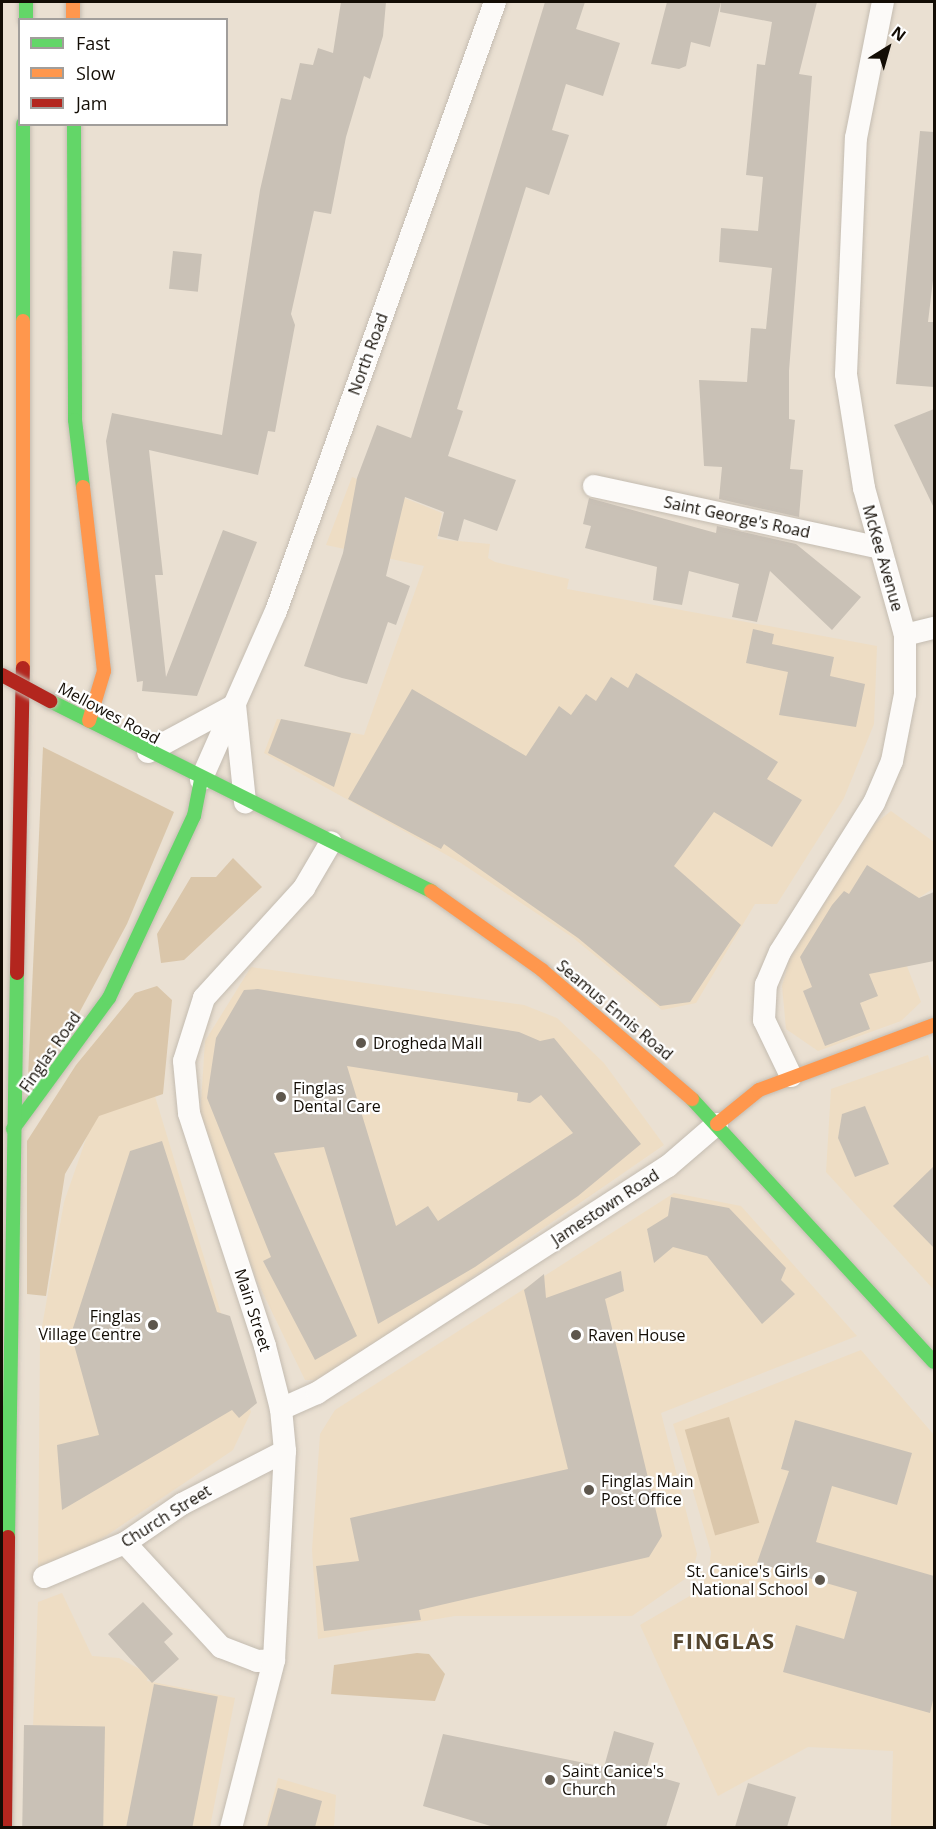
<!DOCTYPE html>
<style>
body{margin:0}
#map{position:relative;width:936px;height:1829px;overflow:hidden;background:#eae0d2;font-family:"Open Sans",sans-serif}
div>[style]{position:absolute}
.built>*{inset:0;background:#eeddc4}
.green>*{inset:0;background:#dac6aa;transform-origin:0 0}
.building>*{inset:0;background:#c9c1b6;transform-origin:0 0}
.roads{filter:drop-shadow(0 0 2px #c4bcb1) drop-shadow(0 0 2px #c4bcb1)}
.street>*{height:22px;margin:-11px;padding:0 11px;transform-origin:11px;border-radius:11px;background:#fcfaf8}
.fast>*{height:14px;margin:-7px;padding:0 7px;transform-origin:7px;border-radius:7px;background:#63d668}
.slow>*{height:14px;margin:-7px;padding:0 7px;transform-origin:7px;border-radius:7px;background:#ff974d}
.jam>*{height:14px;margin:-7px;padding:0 7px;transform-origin:7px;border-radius:7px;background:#b3261e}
.bridges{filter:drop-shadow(0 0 2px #c4bcb1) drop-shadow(0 0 2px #c4bcb1)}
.jam-bridge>*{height:14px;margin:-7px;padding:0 7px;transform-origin:7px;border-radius:7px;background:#b3261e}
.dots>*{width:16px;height:16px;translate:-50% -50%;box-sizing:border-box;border:3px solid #fff;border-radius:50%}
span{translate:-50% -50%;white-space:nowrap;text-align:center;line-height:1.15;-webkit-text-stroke:4.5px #fff;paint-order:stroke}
.street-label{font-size:16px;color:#130d05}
.poi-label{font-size:16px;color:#130d05}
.left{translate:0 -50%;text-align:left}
.right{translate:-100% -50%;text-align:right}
.district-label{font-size:22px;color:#54452e;font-weight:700;letter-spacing:1.5px}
.frame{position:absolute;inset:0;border:3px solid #130d05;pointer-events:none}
.legend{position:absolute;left:18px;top:18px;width:210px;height:108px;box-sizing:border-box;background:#fff;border:2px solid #a19e9b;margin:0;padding:8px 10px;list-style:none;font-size:18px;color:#130d05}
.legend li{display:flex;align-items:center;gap:12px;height:30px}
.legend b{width:30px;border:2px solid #a19e9b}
.north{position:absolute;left:858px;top:18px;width:60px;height:60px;-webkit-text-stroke:4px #fff;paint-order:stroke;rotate:37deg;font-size:16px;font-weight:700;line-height:24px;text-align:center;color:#130d05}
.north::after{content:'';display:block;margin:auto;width:21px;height:27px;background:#130d05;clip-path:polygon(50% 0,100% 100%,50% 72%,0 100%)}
</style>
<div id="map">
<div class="built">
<i style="clip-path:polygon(352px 477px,442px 513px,437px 539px,490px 544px,488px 558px,495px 562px,569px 579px,567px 589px,877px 646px,874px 724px,844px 798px,777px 904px,755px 904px,696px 1003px,662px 1010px,572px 937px,461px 863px,264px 753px,277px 719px,364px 735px,424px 566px,326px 545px)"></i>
<i style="clip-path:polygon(891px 811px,934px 842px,934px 888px,888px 918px,921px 1002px,901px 1021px,818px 1051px,786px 1029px,782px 986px,790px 958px,873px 825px)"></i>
<i style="clip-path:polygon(251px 967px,524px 1005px,557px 1018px,604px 1063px,664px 1145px,323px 1380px,305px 1380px,256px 1279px,200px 1117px,205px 1041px)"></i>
<i style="clip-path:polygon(928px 1055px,934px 1075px,934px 1290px,826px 1172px,831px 1089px)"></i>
<i style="clip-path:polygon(154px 1093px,251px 1412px,233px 1450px,91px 1546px,38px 1567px,40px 1338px,64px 1202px,95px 1113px)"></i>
<i style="clip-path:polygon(674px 1193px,741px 1206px,857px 1336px,661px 1413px,697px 1554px,692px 1574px,632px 1616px,455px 1616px,318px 1639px,312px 1550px,320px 1434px,335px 1410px)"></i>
<i style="clip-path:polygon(861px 1350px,934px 1435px,934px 1827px,891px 1827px,893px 1751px,808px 1747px,718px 1796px,640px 1625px,700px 1590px,709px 1569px,711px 1552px,673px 1424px)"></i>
<i style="clip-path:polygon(62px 1593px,92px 1656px,119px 1658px,149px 1674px,147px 1681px,235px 1698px,210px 1827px,29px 1828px,38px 1602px)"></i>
<i style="clip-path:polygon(278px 1778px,336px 1795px,334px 1827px,265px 1828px)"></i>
</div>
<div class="green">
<i style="clip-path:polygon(43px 747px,174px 812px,127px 924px,78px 1015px,38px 1076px,28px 1077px)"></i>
<i style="clip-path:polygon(233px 858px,262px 887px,184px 960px,161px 963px,157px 934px,191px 877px,216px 877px)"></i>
<i style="clip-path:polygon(157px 986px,172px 1000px,163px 1094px,99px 1116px,65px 1174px,46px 1296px,27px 1294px,27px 1141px,76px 1065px,135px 993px)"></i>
<i style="left:729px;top:1417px;width:110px;height:46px;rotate:74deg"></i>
<i style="clip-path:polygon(417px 1653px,429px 1654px,445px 1674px,435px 1701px,331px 1694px,334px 1665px)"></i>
</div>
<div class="building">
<i style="clip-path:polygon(341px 2px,386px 2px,383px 36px,370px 79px,364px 76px,346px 137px,331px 214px,314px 211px,291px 314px,295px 325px,275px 432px,268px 431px,258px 475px,149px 450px,163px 575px,155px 575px,166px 677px,223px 530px,257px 542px,197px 696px,142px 691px,143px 681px,137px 682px,110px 474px,106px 441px,112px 413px,222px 435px,260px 190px,281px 98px,291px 100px,300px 63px,313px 65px,318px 48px,333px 53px)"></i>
<i style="clip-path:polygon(545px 2px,585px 2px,576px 29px,620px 43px,603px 96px,566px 84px,552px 130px,569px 135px,549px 195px,526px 187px,457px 409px,463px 411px,448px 456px,516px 480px,497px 531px,464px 519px,458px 541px,438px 536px,444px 512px,405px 497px,386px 576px,410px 586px,396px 625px,388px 622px,367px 684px,342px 678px,304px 666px,343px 553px,357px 478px,377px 425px,411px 438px)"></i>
<i style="clip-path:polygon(667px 2px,721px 2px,710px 47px,691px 42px,686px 66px,679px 69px,651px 64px)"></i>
<i style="clip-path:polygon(721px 2px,817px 2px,799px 74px,812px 76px,789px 371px,789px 419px,795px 420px,790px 469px,803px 470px,799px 517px,719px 499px,722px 467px,704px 466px,699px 380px,747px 382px,751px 328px,766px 329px,772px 268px,719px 262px,721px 228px,758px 231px,763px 177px,746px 175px,757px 64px,765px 65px,772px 22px,720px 12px)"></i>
<i style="clip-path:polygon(920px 131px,934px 132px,934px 272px,928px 322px,934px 322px,934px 387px,896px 384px)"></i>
<i style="left:173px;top:251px;width:29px;height:38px;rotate:6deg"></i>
<i style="clip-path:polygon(934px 409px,934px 508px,894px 425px)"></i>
<i style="clip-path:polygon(589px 498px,716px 533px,717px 526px,796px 544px,861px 597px,832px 630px,770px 571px,757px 622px,732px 617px,739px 584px,689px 571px,682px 605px,653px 600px,657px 567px,585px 548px,591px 526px,583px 524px)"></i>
<i style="clip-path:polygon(753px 629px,774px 634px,772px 644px,834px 657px,830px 676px,865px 684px,856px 727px,779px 715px,788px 672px,746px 663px)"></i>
<i style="clip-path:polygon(636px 673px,778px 762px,767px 779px,802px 800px,772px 847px,714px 812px,674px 866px,741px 925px,690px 1002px,660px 1006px,578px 938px,444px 844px,441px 849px,348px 799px,412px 689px,526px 756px,559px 706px,571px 715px,586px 694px,596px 701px,611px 677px,628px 688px)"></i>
<i style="clip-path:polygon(281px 719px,351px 733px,334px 787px,268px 753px)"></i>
<i style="clip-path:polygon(867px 865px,919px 898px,934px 892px,934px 961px,869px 974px,878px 996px,860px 1003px,870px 1029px,825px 1046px,803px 991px,812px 987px,800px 957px,832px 905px,844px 891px,849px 894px)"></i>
<i style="clip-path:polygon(evenodd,258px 989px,519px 1032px,540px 1041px,554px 1038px,641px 1144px,578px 1196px,475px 1267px,378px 1324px,324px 1147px,274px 1153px,357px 1336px,315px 1360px,263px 1261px,271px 1257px,207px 1098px,216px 1038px,244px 990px,258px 989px,347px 1066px,518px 1093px,517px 1101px,530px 1103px,541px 1095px,573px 1133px,438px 1221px,428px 1206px,396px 1226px,347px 1066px)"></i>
<i style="clip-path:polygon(865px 1106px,889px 1164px,855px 1177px,838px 1138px,842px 1114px)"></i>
<i style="clip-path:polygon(162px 1141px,217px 1312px,230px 1316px,257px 1403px,239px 1418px,232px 1410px,62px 1510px,57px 1445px,99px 1435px,71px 1334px,130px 1151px)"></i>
<i style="clip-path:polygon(934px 1166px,934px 1248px,893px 1206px)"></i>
<i style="clip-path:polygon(671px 1197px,729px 1208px,786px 1268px,781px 1280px,795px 1294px,762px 1324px,707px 1256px,673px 1247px,654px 1263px,647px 1229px,668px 1216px)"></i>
<i style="clip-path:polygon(621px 1271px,624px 1291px,605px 1299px,662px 1536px,649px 1557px,419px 1610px,421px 1620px,324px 1631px,316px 1566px,359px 1561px,350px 1518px,568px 1469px,524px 1290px,544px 1274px,546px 1298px)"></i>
<i style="clip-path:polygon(795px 1420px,912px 1453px,897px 1505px,832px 1486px,816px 1542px,934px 1576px,934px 1696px,930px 1713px,783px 1672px,796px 1625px,844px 1639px,857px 1592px,757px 1563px,789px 1471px,781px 1469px)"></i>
<i style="clip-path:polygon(143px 1602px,173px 1634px,164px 1642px,179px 1659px,152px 1683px,108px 1634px)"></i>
<i style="left:154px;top:1684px;width:65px;height:146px;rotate:11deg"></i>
<i style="left:24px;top:1725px;width:81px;height:102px;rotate:1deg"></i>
<i style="clip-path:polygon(614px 1731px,654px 1743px,645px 1773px,680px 1783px,666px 1827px,494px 1827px,423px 1806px,443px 1734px,604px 1767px)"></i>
<i style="clip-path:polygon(748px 1783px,796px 1797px,787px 1827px,735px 1827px)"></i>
<i style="clip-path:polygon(278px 1788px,322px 1801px,315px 1827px,267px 1827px)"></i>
</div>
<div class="roads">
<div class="street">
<i style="left:594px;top:486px;width:293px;rotate:12.2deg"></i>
<i style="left:905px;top:635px;width:30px;rotate:-14deg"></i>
<i style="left:148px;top:752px;width:99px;rotate:-28.4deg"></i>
<i style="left:235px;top:705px;width:98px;rotate:84.1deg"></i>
<i style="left:201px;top:780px;width:185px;rotate:-66.1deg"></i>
<i style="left:276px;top:611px;width:647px;rotate:-70.22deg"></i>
<i style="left:791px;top:1076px;width:62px;rotate:-115.7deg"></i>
<i style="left:764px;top:1020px;width:35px;rotate:-87deg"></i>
<i style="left:766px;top:985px;width:36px;rotate:-67deg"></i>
<i style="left:780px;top:952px;width:176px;rotate:-57.8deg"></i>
<i style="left:874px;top:803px;width:46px;rotate:-66.8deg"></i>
<i style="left:892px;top:761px;width:68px;rotate:-79deg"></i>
<i style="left:905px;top:694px;width:59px;rotate:-90deg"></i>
<i style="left:905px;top:635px;width:153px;rotate:-105.6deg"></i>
<i style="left:864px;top:488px;width:115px;rotate:-99deg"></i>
<i style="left:846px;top:374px;width:236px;rotate:-87.6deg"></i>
<i style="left:856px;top:138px;width:139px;rotate:-78.8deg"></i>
<i style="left:281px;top:1409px;width:39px;rotate:-24deg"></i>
<i style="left:317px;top:1393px;width:417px;rotate:-32.9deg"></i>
<i style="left:667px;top:1167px;width:66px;rotate:-40.7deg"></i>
<i style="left:125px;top:1543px;width:142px;rotate:47.3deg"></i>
<i style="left:221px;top:1647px;width:39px;rotate:21deg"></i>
<i style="left:257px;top:1661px;width:17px;rotate:-3deg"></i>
<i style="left:44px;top:1577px;width:88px;rotate:-22.8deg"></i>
<i style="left:125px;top:1543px;width:69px;rotate:-34.4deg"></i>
<i style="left:182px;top:1504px;width:116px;rotate:-27.2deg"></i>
<i style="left:231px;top:1828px;width:173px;rotate:-75.6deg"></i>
<i style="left:274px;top:1660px;width:209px;rotate:-87deg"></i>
<i style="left:285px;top:1451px;width:42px;rotate:-95.4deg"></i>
<i style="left:281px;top:1409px;width:65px;rotate:-104.3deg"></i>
<i style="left:265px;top:1346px;width:245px;rotate:-108.1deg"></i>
<i style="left:189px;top:1113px;width:52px;rotate:-95.5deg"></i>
<i style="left:184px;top:1061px;width:66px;rotate:-72.4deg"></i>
<i style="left:204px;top:998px;width:149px;rotate:-47.7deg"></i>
<i style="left:304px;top:888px;width:53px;rotate:-59.6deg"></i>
</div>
<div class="fast">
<i style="left:26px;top:2px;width:18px;rotate:90deg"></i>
<i style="left:23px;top:124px;width:197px;rotate:90deg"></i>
<i style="left:74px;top:124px;width:296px;rotate:89.8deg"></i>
<i style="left:75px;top:420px;width:67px;rotate:83.2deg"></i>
<i style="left:50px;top:701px;width:426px;rotate:26.5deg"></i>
<i style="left:692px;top:1099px;width:357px;rotate:47.4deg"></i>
<i style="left:13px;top:1129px;width:162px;rotate:-53.8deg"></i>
<i style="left:109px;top:998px;width:201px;rotate:-65deg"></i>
<i style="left:194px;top:816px;width:37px;rotate:-79deg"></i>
<i style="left:8px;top:1537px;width:564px;rotate:-89.09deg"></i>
</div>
<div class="slow">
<i style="left:73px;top:2px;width:18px;rotate:90deg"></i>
<i style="left:23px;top:321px;width:347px;rotate:90deg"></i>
<i style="left:83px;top:487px;width:185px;rotate:83.5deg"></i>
<i style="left:104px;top:671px;width:52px;rotate:106.7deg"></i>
<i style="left:431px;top:891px;width:136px;rotate:35.4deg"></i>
<i style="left:542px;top:970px;width:198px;rotate:40.7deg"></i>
<i style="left:717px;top:1124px;width:54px;rotate:-39deg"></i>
<i style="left:759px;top:1090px;width:187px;rotate:-20.4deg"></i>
</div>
<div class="jam">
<i style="left:17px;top:973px;width:305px;rotate:-88.9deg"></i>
<i style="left:5px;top:1828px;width:291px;rotate:-89.4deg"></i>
</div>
</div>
<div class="bridges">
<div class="jam-bridge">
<i style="left:2px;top:675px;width:55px;rotate:28.4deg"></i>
</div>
</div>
<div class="dots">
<i style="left:361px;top:1043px;background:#5e574d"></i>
<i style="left:281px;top:1097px;background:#5e574d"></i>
<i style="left:153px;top:1325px;background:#5e574d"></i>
<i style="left:576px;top:1335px;background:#5e574d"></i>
<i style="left:589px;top:1490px;background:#5e574d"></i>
<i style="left:820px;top:1580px;background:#5e574d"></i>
<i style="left:550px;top:1780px;background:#5e574d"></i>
</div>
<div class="street-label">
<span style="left:368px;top:354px;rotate:-70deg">North Road</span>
<span style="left:737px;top:517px;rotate:12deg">Saint George's Road</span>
<span style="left:883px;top:558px;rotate:74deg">McKee Avenue</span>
<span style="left:109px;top:713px;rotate:28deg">Mellowes Road</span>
<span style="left:615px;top:1010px;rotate:40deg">Seamus Ennis Road</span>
<span style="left:50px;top:1052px;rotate:-55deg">Finglas Road</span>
<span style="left:605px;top:1207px;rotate:-33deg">Jamestown Road</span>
<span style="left:253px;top:1310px;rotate:72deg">Main Street</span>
<span style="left:166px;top:1516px;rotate:-32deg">Church Street</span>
</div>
<div class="poi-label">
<span class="left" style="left:373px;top:1043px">Drogheda Mall</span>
<span class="left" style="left:293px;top:1097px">Finglas<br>Dental Care</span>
<span class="right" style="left:141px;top:1325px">Finglas<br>Village Centre</span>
<span class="left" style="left:588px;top:1335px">Raven House</span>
<span class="left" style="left:601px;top:1490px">Finglas Main<br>Post Office</span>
<span class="right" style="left:808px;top:1580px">St. Canice's Girls<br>National School</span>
<span class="left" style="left:562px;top:1780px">Saint Canice's<br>Church</span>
</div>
<div class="district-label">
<span style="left:724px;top:1641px">FINGLAS</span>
</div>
<div class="frame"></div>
<ul class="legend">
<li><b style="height:8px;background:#63d668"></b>Fast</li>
<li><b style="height:8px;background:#ff974d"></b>Slow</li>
<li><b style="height:8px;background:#b3261e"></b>Jam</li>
</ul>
<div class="north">N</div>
</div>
